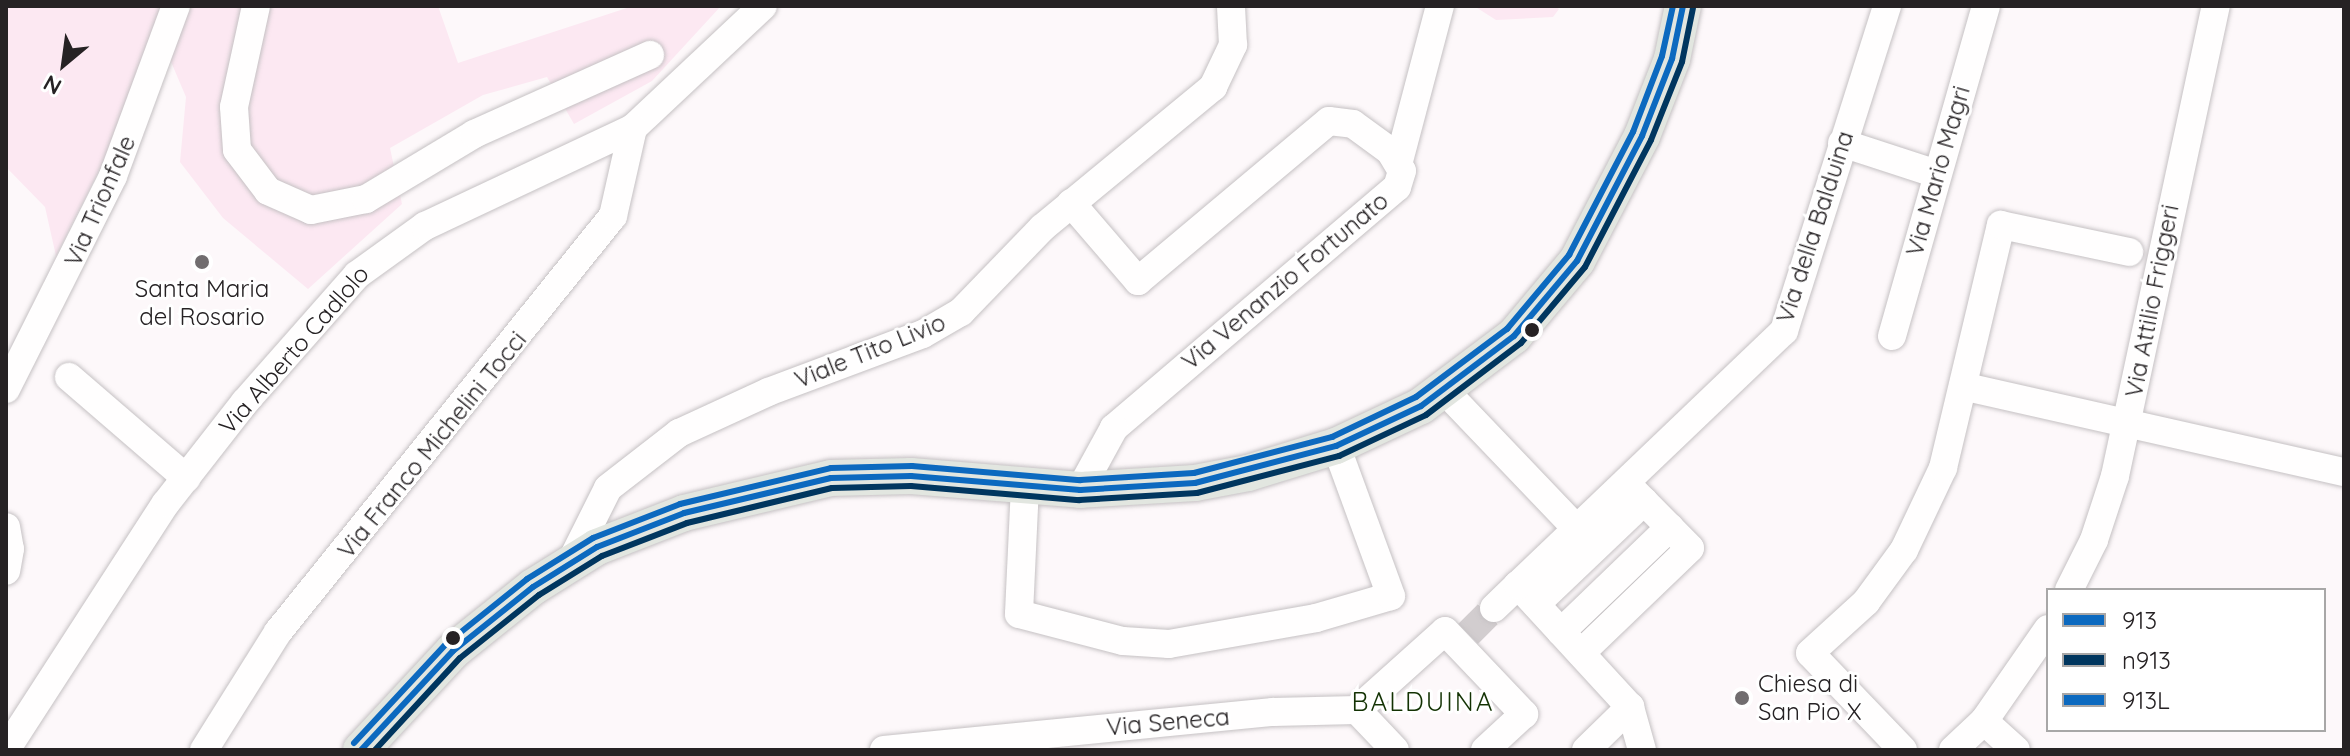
<!DOCTYPE html>
<style>
body{margin:0}
#map{position:relative;width:2350px;height:756px;overflow:hidden;background:#fdf8fa;font-family:Quicksand,sans-serif}
div>[style]{position:absolute}
.green>*{inset:0;background:#fce8f2}
.minor-tunnel>*{height:28px;margin-top:-14px;transform-origin:0;background:repeating-linear-gradient(90deg,#d2cdcf 0 28px,transparent 0 42px)}
.roads{filter:drop-shadow(0 0 2px #c5c1c3) drop-shadow(0 0 2px #c5c1c3)}
.minor>*{height:28px;margin:-14px;padding:0 14px;transform-origin:14px;border-radius:14px;background:#fffefe}
.major>*{height:36px;margin:-18px;padding:0 18px;transform-origin:18px;border-radius:18px;background:#e2e6e0}
.bus-1>*{height:6px;margin:-3px;padding:0 3px;transform-origin:3px;border-radius:3px;background:#0c69bf}
.bus-2>*{height:6px;margin:-3px;padding:0 3px;transform-origin:3px;border-radius:3px;background:#00365f}
.bus-3>*{height:6px;margin:-3px;padding:0 3px;transform-origin:3px;border-radius:3px;background:#0c69bf}
.dots>*{width:22px;height:22px;translate:-50% -50%;box-sizing:border-box;border:4px solid #fff;border-radius:50%}
span{translate:-50% -50%;white-space:nowrap;text-align:center;line-height:1.15;-webkit-text-stroke:6px #fff;paint-order:stroke}
.street-label{font-size:24px;color:#262224}
.poi-label{font-size:24px;color:#262224}
.left{translate:0 -50%;text-align:left}
.neighbourhood-label{font-size:26px;color:#133203;letter-spacing:2px}
.frame{position:absolute;inset:0;border:8px solid #262224;pointer-events:none}
.legend{position:absolute;left:2046px;top:588px;width:280px;height:144px;box-sizing:border-box;background:#fff;border:2px solid #a8a7a7;margin:0;padding:10px 14px;list-style:none;font-size:24px;color:#262224}
.legend li{display:flex;align-items:center;gap:16px;height:40px}
.legend b{width:40px;border:2px solid #a8a7a7}
.north{position:absolute;left:24px;top:24px;width:80px;height:80px;-webkit-text-stroke:6px #fff;paint-order:stroke;rotate:209deg;font-size:22px;font-weight:700;line-height:32px;text-align:center;color:#262224}
.north::after{content:'';display:block;margin:auto;width:28px;height:36px;background:#262224;clip-path:polygon(50% 0,100% 100%,50% 72%,0 100%)}
</style>
<div id="map">
<div class="green">
<i style="clip-path:polygon(6px 6px,438px 6px,458px 63px,633px 6px,721px 6px,652px 81px,574px 124px,547px 77px,483px 95px,390px 148px,402px 204px,308px 289px,223px 218px,180px 162px,186px 97px,163px 43px,56px 256px,45px 207px,6px 167px)"></i>
<i style="clip-path:polygon(1474px 6px,1554px 6px,1559px 9px,1553px 17px,1496px 20px)"></i>
</div>
<div class="minor-tunnel">
<i style="left:1468px;top:634px;width:37px;rotate:-45deg"></i>
</div>
<div class="roads">
<div class="minor">
<i style="left:256px;top:6px;width:103px;rotate:102.3deg"></i>
<i style="left:234px;top:107px;width:43px;rotate:86deg"></i>
<i style="left:237px;top:150px;width:51px;rotate:52.9deg"></i>
<i style="left:268px;top:191px;width:47px;rotate:23.8deg"></i>
<i style="left:311px;top:210px;width:56px;rotate:-11.3deg"></i>
<i style="left:366px;top:199px;width:126px;rotate:-31deg"></i>
<i style="left:474px;top:134px;width:193px;rotate:-24.2deg"></i>
<i style="left:1842px;top:143px;width:100px;rotate:18.1deg"></i>
<i style="left:1399px;top:161px;width:160px;rotate:-75.2deg"></i>
<i style="left:1071px;top:203px;width:103px;rotate:49.3deg"></i>
<i style="left:1138px;top:281px;width:249px;rotate:-40deg"></i>
<i style="left:1329px;top:121px;width:24px;rotate:7deg"></i>
<i style="left:1353px;top:124px;width:46px;rotate:36.1deg"></i>
<i style="left:1390px;top:151px;width:23px;rotate:59deg"></i>
<i style="left:1402px;top:171px;width:17px;rotate:107deg"></i>
<i style="left:1397px;top:187px;width:372px;rotate:139.6deg"></i>
<i style="left:1114px;top:428px;width:71px;rotate:118.7deg"></i>
<i style="left:1892px;top:336px;width:343px;rotate:-74.1deg"></i>
<i style="left:69px;top:377px;width:155px;rotate:40.8deg"></i>
<i style="left:1966px;top:387px;width:387px;rotate:12.7deg"></i>
<i style="left:6px;top:389px;width:238px;rotate:-63.3deg"></i>
<i style="left:113px;top:176px;width:181px;rotate:-69.7deg"></i>
<i style="left:1445px;top:391px;width:190px;rotate:46.3deg"></i>
<i style="left:1025px;top:486px;width:128px;rotate:92.7deg"></i>
<i style="left:1019px;top:614px;width:107px;rotate:14.6deg"></i>
<i style="left:1123px;top:641px;width:46px;rotate:3.7deg"></i>
<i style="left:1169px;top:644px;width:149px;rotate:-10deg"></i>
<i style="left:1316px;top:618px;width:78px;rotate:-16.3deg"></i>
<i style="left:1391px;top:596px;width:160px;rotate:-110.1deg"></i>
<i style="left:6px;top:527px;width:22px;rotate:80deg"></i>
<i style="left:10px;top:549px;width:22px;rotate:100deg"></i>
<i style="left:572px;top:560px;width:80px;rotate:-63.4deg"></i>
<i style="left:608px;top:488px;width:90px;rotate:-37.8deg"></i>
<i style="left:679px;top:433px;width:98px;rotate:-24.7deg"></i>
<i style="left:768px;top:392px;width:165px;rotate:-20.5deg"></i>
<i style="left:923px;top:334px;width:44px;rotate:-30.1deg"></i>
<i style="left:961px;top:312px;width:117px;rotate:-46deg"></i>
<i style="left:1042px;top:228px;width:222px;rotate:-39.5deg"></i>
<i style="left:1213px;top:87px;width:47px;rotate:-64.5deg"></i>
<i style="left:1233px;top:45px;width:39px;rotate:-93deg"></i>
<i style="left:2069px;top:590px;width:56px;rotate:-63.4deg"></i>
<i style="left:2094px;top:540px;width:67px;rotate:-71.8deg"></i>
<i style="left:2115px;top:476px;width:481px;rotate:-77.9deg"></i>
<i style="left:1536px;top:604px;width:149px;rotate:-43.6deg"></i>
<i style="left:1494px;top:608px;width:33px;rotate:-44deg"></i>
<i style="left:1561px;top:632px;width:151px;rotate:-43.9deg"></i>
<i style="left:1581px;top:653px;width:151px;rotate:-43.9deg"></i>
<i style="left:1690px;top:548px;width:91px;rotate:-134.6deg"></i>
<i style="left:1357px;top:710px;width:118px;rotate:-41.9deg"></i>
<i style="left:1445px;top:631px;width:115px;rotate:46.4deg"></i>
<i style="left:1524px;top:714px;width:53px;rotate:137.3deg"></i>
<i style="left:1357px;top:710px;width:55px;rotate:46.5deg"></i>
<i style="left:1984px;top:721px;width:43px;rotate:42.2deg"></i>
<i style="left:6px;top:750px;width:294px;rotate:-57.1deg"></i>
<i style="left:166px;top:503px;width:128px;rotate:-52deg"></i>
<i style="left:245px;top:402px;width:169px;rotate:-48.6deg"></i>
<i style="left:357px;top:275px;width:84px;rotate:-35.8deg"></i>
<i style="left:425px;top:226px;width:230px;rotate:-25.2deg"></i>
<i style="left:633px;top:128px;width:178px;rotate:-43.2deg"></i>
<i style="left:204px;top:750px;width:139px;rotate:-57.9deg"></i>
<i style="left:278px;top:632px;width:534px;rotate:-51.16deg"></i>
<i style="left:613px;top:216px;width:90px;rotate:-77.2deg"></i>
<i style="left:884px;top:750px;width:391px;rotate:-5.6deg"></i>
<i style="left:1273px;top:712px;width:84px;rotate:-1.4deg"></i>
<i style="left:1586px;top:750px;width:62px;rotate:-44.3deg"></i>
<i style="left:1642px;top:750px;width:45px;rotate:-105.6deg"></i>
<i style="left:1630px;top:707px;width:166px;rotate:-132.6deg"></i>
<i style="left:1518px;top:585px;width:368px;rotate:-43.7deg"></i>
<i style="left:1784px;top:331px;width:341px;rotate:-72.4deg"></i>
<i style="left:1903px;top:750px;width:134px;rotate:-133.8deg"></i>
<i style="left:1810px;top:653px;width:76px;rotate:-42.3deg"></i>
<i style="left:1866px;top:602px;width:64px;rotate:-53.8deg"></i>
<i style="left:1904px;top:550px;width:91px;rotate:-64.6deg"></i>
<i style="left:1943px;top:468px;width:250px;rotate:-76.6deg"></i>
<i style="left:2001px;top:225px;width:131px;rotate:11.9deg"></i>
<i style="left:1953px;top:750px;width:42px;rotate:-43.1deg"></i>
<i style="left:1984px;top:721px;width:112px;rotate:-55.2deg"></i>
</div>
<div class="major">
<i style="left:361px;top:750px;width:135px;rotate:-47.1deg"></i>
<i style="left:453px;top:651px;width:102px;rotate:-38.7deg"></i>
<i style="left:533px;top:587px;width:75px;rotate:-32deg"></i>
<i style="left:597px;top:547px;width:93px;rotate:-21.3deg"></i>
<i style="left:684px;top:513px;width:151px;rotate:-13.4deg"></i>
<i style="left:831px;top:478px;width:80px;rotate:-1.4deg"></i>
<i style="left:911px;top:476px;width:170px;rotate:4.7deg"></i>
<i style="left:1080px;top:490px;width:115px;rotate:-3.5deg"></i>
<i style="left:1195px;top:483px;width:54px;rotate:-10.7deg"></i>
<i style="left:1248px;top:473px;width:92px;rotate:-17.1deg"></i>
<i style="left:1336px;top:446px;width:94px;rotate:-25.2deg"></i>
<i style="left:1421px;top:406px;width:116px;rotate:-37deg"></i>
<i style="left:1514px;top:336px;width:98px;rotate:-50deg"></i>
<i style="left:1577px;top:261px;width:141px;rotate:-62.5deg"></i>
<i style="left:1642px;top:136px;width:83px;rotate:-68.7deg"></i>
<i style="left:1672px;top:59px;width:54px;rotate:-78.3deg"></i>
</div>
</div>
<div class="bus-1">
<i style="left:361px;top:750px;width:135px;rotate:-47.1deg"></i>
<i style="left:453px;top:651px;width:102px;rotate:-38.7deg"></i>
<i style="left:533px;top:587px;width:75px;rotate:-32deg"></i>
<i style="left:597px;top:547px;width:93px;rotate:-21.3deg"></i>
<i style="left:684px;top:513px;width:151px;rotate:-13.4deg"></i>
<i style="left:831px;top:478px;width:80px;rotate:-1.4deg"></i>
<i style="left:911px;top:476px;width:170px;rotate:4.7deg"></i>
<i style="left:1080px;top:490px;width:115px;rotate:-3.5deg"></i>
<i style="left:1195px;top:483px;width:146px;rotate:-14.7deg"></i>
<i style="left:1336px;top:446px;width:94px;rotate:-25.2deg"></i>
<i style="left:1421px;top:406px;width:116px;rotate:-37deg"></i>
<i style="left:1514px;top:336px;width:98px;rotate:-50deg"></i>
<i style="left:1577px;top:261px;width:141px;rotate:-62.5deg"></i>
<i style="left:1642px;top:136px;width:83px;rotate:-68.7deg"></i>
<i style="left:1672px;top:59px;width:54px;rotate:-78.3deg"></i>
</div>
<div class="bus-2">
<i style="left:375px;top:750px;width:125px;rotate:-47.3deg"></i>
<i style="left:460px;top:658px;width:101px;rotate:-38.6deg"></i>
<i style="left:539px;top:595px;width:74px;rotate:-31.8deg"></i>
<i style="left:602px;top:556px;width:91px;rotate:-21.2deg"></i>
<i style="left:687px;top:523px;width:149px;rotate:-13.6deg"></i>
<i style="left:832px;top:488px;width:79px;rotate:-1.5deg"></i>
<i style="left:911px;top:486px;width:169px;rotate:4.8deg"></i>
<i style="left:1079px;top:500px;width:118px;rotate:-3.4deg"></i>
<i style="left:1197px;top:493px;width:147px;rotate:-14.6deg"></i>
<i style="left:1339px;top:456px;width:96px;rotate:-25.2deg"></i>
<i style="left:1426px;top:415px;width:119px;rotate:-37.2deg"></i>
<i style="left:1521px;top:343px;width:99px;rotate:-49.9deg"></i>
<i style="left:1585px;top:267px;width:143px;rotate:-62.5deg"></i>
<i style="left:1651px;top:140px;width:84px;rotate:-68.3deg"></i>
<i style="left:1682px;top:62px;width:55px;rotate:-78.5deg"></i>
</div>
<div class="bus-3">
<i style="left:354px;top:743px;width:135px;rotate:-47.1deg"></i>
<i style="left:446px;top:644px;width:104px;rotate:-38.7deg"></i>
<i style="left:527px;top:579px;width:78px;rotate:-31.8deg"></i>
<i style="left:593px;top:538px;width:93px;rotate:-21.3deg"></i>
<i style="left:680px;top:504px;width:155px;rotate:-13.4deg"></i>
<i style="left:831px;top:468px;width:81px;rotate:-1.4deg"></i>
<i style="left:912px;top:466px;width:169px;rotate:4.8deg"></i>
<i style="left:1080px;top:480px;width:114px;rotate:-3.5deg"></i>
<i style="left:1194px;top:473px;width:143px;rotate:-14.6deg"></i>
<i style="left:1332px;top:437px;width:93px;rotate:-25.5deg"></i>
<i style="left:1416px;top:397px;width:114px;rotate:-36.8deg"></i>
<i style="left:1507px;top:329px;width:97px;rotate:-50deg"></i>
<i style="left:1569px;top:255px;width:139px;rotate:-62.5deg"></i>
<i style="left:1633px;top:132px;width:81px;rotate:-69.1deg"></i>
<i style="left:1662px;top:56px;width:51px;rotate:-77.6deg"></i>
</div>
<div class="dots">
<i style="left:202px;top:262px;background:#716d6f"></i>
<i style="left:1532px;top:330px;background:#262224"></i>
<i style="left:453px;top:638px;background:#262224"></i>
<i style="left:1742px;top:698px;background:#716d6f"></i>
</div>
<div class="street-label">
<span style="left:1938px;top:171px;rotate:-74deg">Via Mario Magri</span>
<span style="left:100px;top:201px;rotate:-66deg">Via Trionfale</span>
<span style="left:1815px;top:227px;rotate:-72deg">Via della Balduina</span>
<span style="left:1285px;top:281px;rotate:-40deg">Via Venanzio Fortunato</span>
<span style="left:2152px;top:301px;rotate:-79deg">Via Attilio Friggeri</span>
<span style="left:294px;top:350px;rotate:-49deg">Via Alberto Cadlolo</span>
<span style="left:870px;top:351px;rotate:-22deg">Viale Tito Livio</span>
<span style="left:432px;top:445px;rotate:-51deg">Via Franco Michelini Tocci</span>
<span style="left:1168px;top:722px;rotate:-5deg">Via Seneca</span>
</div>
<div class="poi-label">
<span style="left:202px;top:303px">Santa Maria<br>del Rosario</span>
<span class="left" style="left:1758px;top:698px">Chiesa di<br>San Pio X</span>
</div>
<div class="neighbourhood-label">
<span style="left:1423px;top:702px">BALDUINA</span>
</div>
<div class="frame"></div>
<ul class="legend">
<li><b style="height:10px;background:#0c69bf"></b>913</li>
<li><b style="height:10px;background:#00365f"></b>n913</li>
<li><b style="height:10px;background:#0c69bf"></b>913L</li>
</ul>
<div class="north">N</div>
</div>
